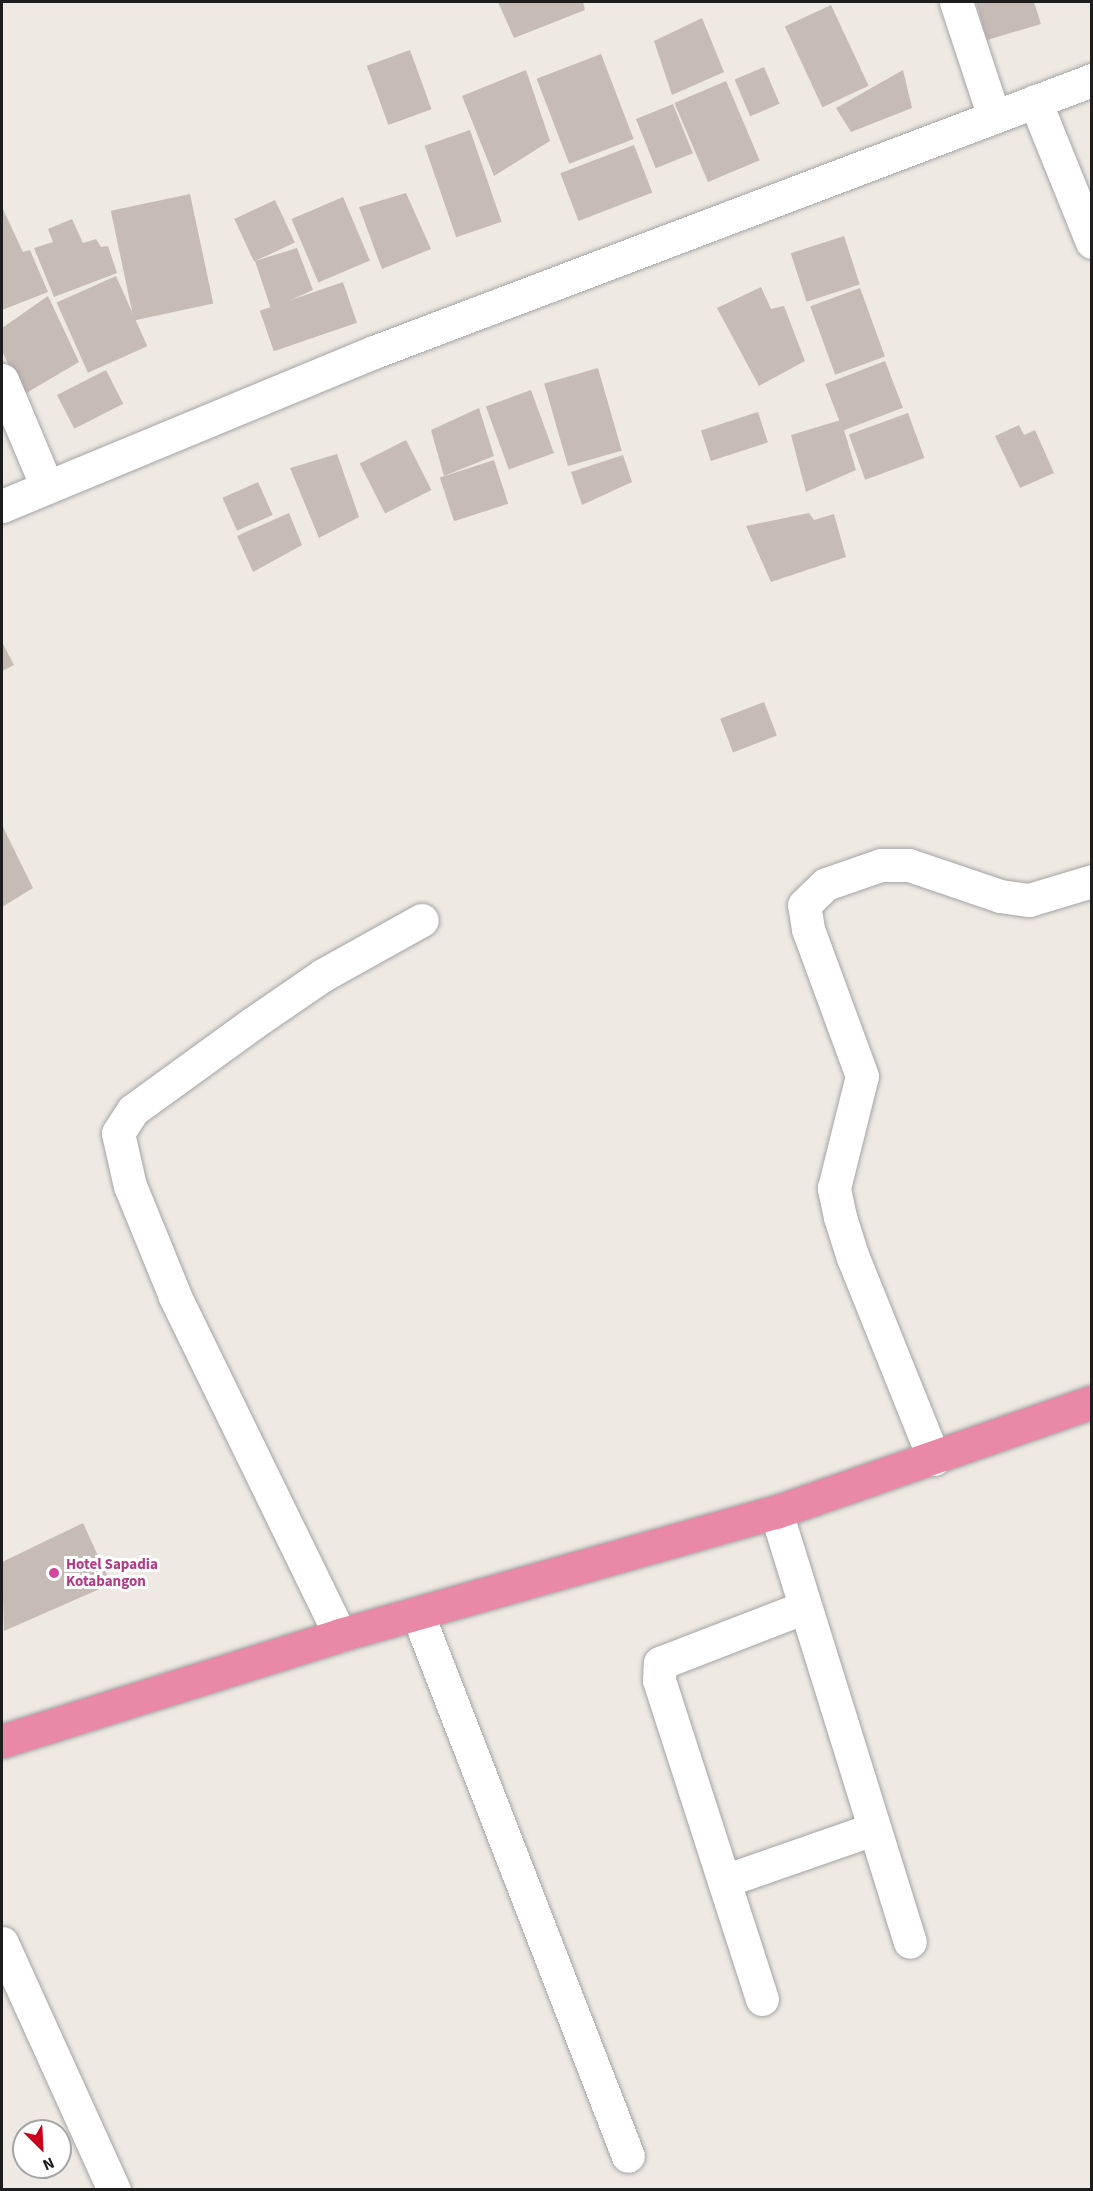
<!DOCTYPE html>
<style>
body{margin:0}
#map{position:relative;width:1093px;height:2191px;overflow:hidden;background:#efe9e3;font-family:"Source Sans 3",sans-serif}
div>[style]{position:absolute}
.building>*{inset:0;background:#c7bbb6;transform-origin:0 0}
.roads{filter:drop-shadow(0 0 2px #a4a4a4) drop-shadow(0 0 2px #a4a4a4)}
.minor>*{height:33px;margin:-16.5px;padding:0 16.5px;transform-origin:16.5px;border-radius:16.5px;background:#fff}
.highway>*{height:33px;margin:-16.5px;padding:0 16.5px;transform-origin:16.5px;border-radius:16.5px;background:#e988a7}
.dots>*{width:16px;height:16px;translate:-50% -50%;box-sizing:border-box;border:3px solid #fff;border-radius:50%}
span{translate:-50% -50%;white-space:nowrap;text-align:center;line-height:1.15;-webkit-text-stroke:6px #fff;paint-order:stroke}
.hotel-label{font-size:15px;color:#b23c85;font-weight:700}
.left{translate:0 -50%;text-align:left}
.frame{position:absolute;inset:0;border:3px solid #1d1d1d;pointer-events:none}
.north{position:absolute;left:12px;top:2119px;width:60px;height:60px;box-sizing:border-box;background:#fff;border:2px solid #a5a5a5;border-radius:50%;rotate:156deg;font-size:16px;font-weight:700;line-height:24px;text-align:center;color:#1d1d1d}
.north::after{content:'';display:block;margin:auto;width:21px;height:27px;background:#cb001a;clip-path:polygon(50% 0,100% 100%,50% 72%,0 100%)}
</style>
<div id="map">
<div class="building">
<i style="clip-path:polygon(498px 2px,583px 2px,585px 10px,514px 38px)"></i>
<i style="clip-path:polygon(976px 2px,1034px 2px,1041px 24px,987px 40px)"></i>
<i style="left:831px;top:5px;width:89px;height:51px;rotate:65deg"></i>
<i style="clip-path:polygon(702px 18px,724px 72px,672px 95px,654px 41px)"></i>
<i style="left:410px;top:50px;width:63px;height:46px;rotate:70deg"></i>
<i style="left:601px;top:54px;width:91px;height:69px;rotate:69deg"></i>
<i style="left:764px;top:67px;width:40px;height:32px;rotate:67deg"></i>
<i style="clip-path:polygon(526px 70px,550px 141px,494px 176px,462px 96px)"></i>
<i style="clip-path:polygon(903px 70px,912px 108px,851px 132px,836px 108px)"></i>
<i style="left:726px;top:81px;width:86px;height:56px;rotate:67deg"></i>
<i style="left:673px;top:104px;width:53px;height:40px;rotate:68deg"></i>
<i style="left:470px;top:130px;width:97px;height:48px;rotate:71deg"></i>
<i style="left:634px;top:145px;width:51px;height:79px;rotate:69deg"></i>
<i style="clip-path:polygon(406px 193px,431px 249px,382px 269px,359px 207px)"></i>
<i style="left:190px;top:194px;width:112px;height:81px;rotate:78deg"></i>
<i style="left:343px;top:197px;width:69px;height:56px;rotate:67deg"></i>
<i style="left:275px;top:200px;width:47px;height:45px;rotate:65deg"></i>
<i style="clip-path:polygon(2px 207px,23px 252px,30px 250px,48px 292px,2px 310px)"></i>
<i style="clip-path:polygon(72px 219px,83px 243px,96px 239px,101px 247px,108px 246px,117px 273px,54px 297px,34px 248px,53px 242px,48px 229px)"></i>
<i style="left:844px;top:236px;width:51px;height:56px;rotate:72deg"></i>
<i style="clip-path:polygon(297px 248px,313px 290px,271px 309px,255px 261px)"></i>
<i style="left:116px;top:276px;width:77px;height:65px;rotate:66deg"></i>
<i style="left:343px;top:282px;width:43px;height:88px;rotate:71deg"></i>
<i style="clip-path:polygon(761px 287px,771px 309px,784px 306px,805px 361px,759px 386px,717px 308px)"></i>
<i style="left:860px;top:288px;width:73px;height:53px;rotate:70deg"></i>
<i style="clip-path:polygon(48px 296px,79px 362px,23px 395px,2px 351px,2px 328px)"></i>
<i style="left:885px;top:361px;width:50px;height:64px;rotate:69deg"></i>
<i style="left:598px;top:368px;width:86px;height:56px;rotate:74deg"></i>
<i style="left:106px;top:370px;width:38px;height:55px;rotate:63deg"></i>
<i style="left:531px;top:390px;width:67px;height:48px;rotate:70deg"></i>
<i style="clip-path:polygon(479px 408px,494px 456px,444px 476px,431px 430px)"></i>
<i style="left:758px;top:412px;width:32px;height:60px;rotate:72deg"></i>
<i style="left:908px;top:413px;width:48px;height:63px;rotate:70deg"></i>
<i style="clip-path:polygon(841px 420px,856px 470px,806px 492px,791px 435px)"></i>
<i style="clip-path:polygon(1019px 425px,1024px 435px,1035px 430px,1054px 473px,1020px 488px,995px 436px)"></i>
<i style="left:406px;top:440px;width:56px;height:52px;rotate:63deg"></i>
<i style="clip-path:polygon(337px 454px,359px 517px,319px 538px,290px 468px)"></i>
<i style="clip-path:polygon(623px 455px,632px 482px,582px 505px,571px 472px)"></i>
<i style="left:494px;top:460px;width:46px;height:57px;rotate:72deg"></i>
<i style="left:258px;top:482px;width:36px;height:39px;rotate:66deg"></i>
<i style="clip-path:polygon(289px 513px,302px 545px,253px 572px,237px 536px)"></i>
<i style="clip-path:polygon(809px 513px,814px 520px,834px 514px,846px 557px,771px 582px,746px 526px)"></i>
<i style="clip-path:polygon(2px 642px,14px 665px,2px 671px)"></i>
<i style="left:764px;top:702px;width:36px;height:47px;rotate:69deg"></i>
<i style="clip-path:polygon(2px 825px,33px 888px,2px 907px)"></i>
<i style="clip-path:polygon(83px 1523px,111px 1584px,4px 1631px,2px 1562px)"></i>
</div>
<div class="roads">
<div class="minor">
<i style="left:956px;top:2px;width:121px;rotate:71.7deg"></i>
<i style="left:1035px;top:101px;width:152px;rotate:68deg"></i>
<i style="left:2px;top:380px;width:116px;rotate:67.2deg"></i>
<i style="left:2px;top:506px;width:403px;rotate:-22.5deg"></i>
<i style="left:374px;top:352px;width:768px;rotate:-20.75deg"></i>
<i style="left:934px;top:1459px;width:217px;rotate:-111.9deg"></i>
<i style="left:853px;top:1258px;width:43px;rotate:-107.6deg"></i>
<i style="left:840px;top:1217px;width:30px;rotate:-102deg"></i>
<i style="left:834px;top:1188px;width:115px;rotate:-76deg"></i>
<i style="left:862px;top:1076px;width:157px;rotate:-110.2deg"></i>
<i style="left:808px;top:929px;width:24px;rotate:-99deg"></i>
<i style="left:804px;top:905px;width:30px;rotate:-44deg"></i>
<i style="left:826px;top:884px;width:58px;rotate:-19.1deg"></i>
<i style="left:881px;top:865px;width:28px"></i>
<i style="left:909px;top:865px;width:96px;rotate:18.8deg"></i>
<i style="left:1000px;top:896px;width:29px;rotate:8deg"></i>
<i style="left:1029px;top:900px;width:66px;rotate:-16.8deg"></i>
<i style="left:776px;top:1512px;width:450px;rotate:72.7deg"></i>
<i style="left:418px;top:1615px;width:580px;rotate:68.79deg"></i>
<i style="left:340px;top:1635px;width:377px;rotate:-116deg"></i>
<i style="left:175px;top:1296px;width:119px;rotate:-112.2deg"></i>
<i style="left:130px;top:1186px;width:54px;rotate:-102.8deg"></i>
<i style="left:118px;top:1133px;width:27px;rotate:-57deg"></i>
<i style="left:133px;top:1110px;width:148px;rotate:-35.9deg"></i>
<i style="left:253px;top:1023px;width:85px;rotate:-34.4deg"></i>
<i style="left:323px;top:975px;width:113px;rotate:-29.1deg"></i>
<i style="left:724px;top:1881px;width:158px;rotate:-19.2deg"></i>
<i style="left:2px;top:1943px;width:271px;rotate:65.6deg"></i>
<i style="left:762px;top:1999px;width:335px;rotate:-107.9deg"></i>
<i style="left:659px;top:1680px;width:17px;rotate:-87deg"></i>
<i style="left:660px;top:1663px;width:155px;rotate:-21.1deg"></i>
</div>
<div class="highway">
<i style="left:2px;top:1741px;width:354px;rotate:-17.4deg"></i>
<i style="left:340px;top:1635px;width:453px;rotate:-15.8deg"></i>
<i style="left:776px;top:1512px;width:335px;rotate:-19.2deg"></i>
</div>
</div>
<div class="dots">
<i style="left:54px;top:1573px;background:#d1479c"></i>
</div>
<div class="hotel-label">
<span class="left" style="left:66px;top:1573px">Hotel Sapadia<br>Kotabangon</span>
</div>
<div class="frame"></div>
<div class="north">N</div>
</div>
